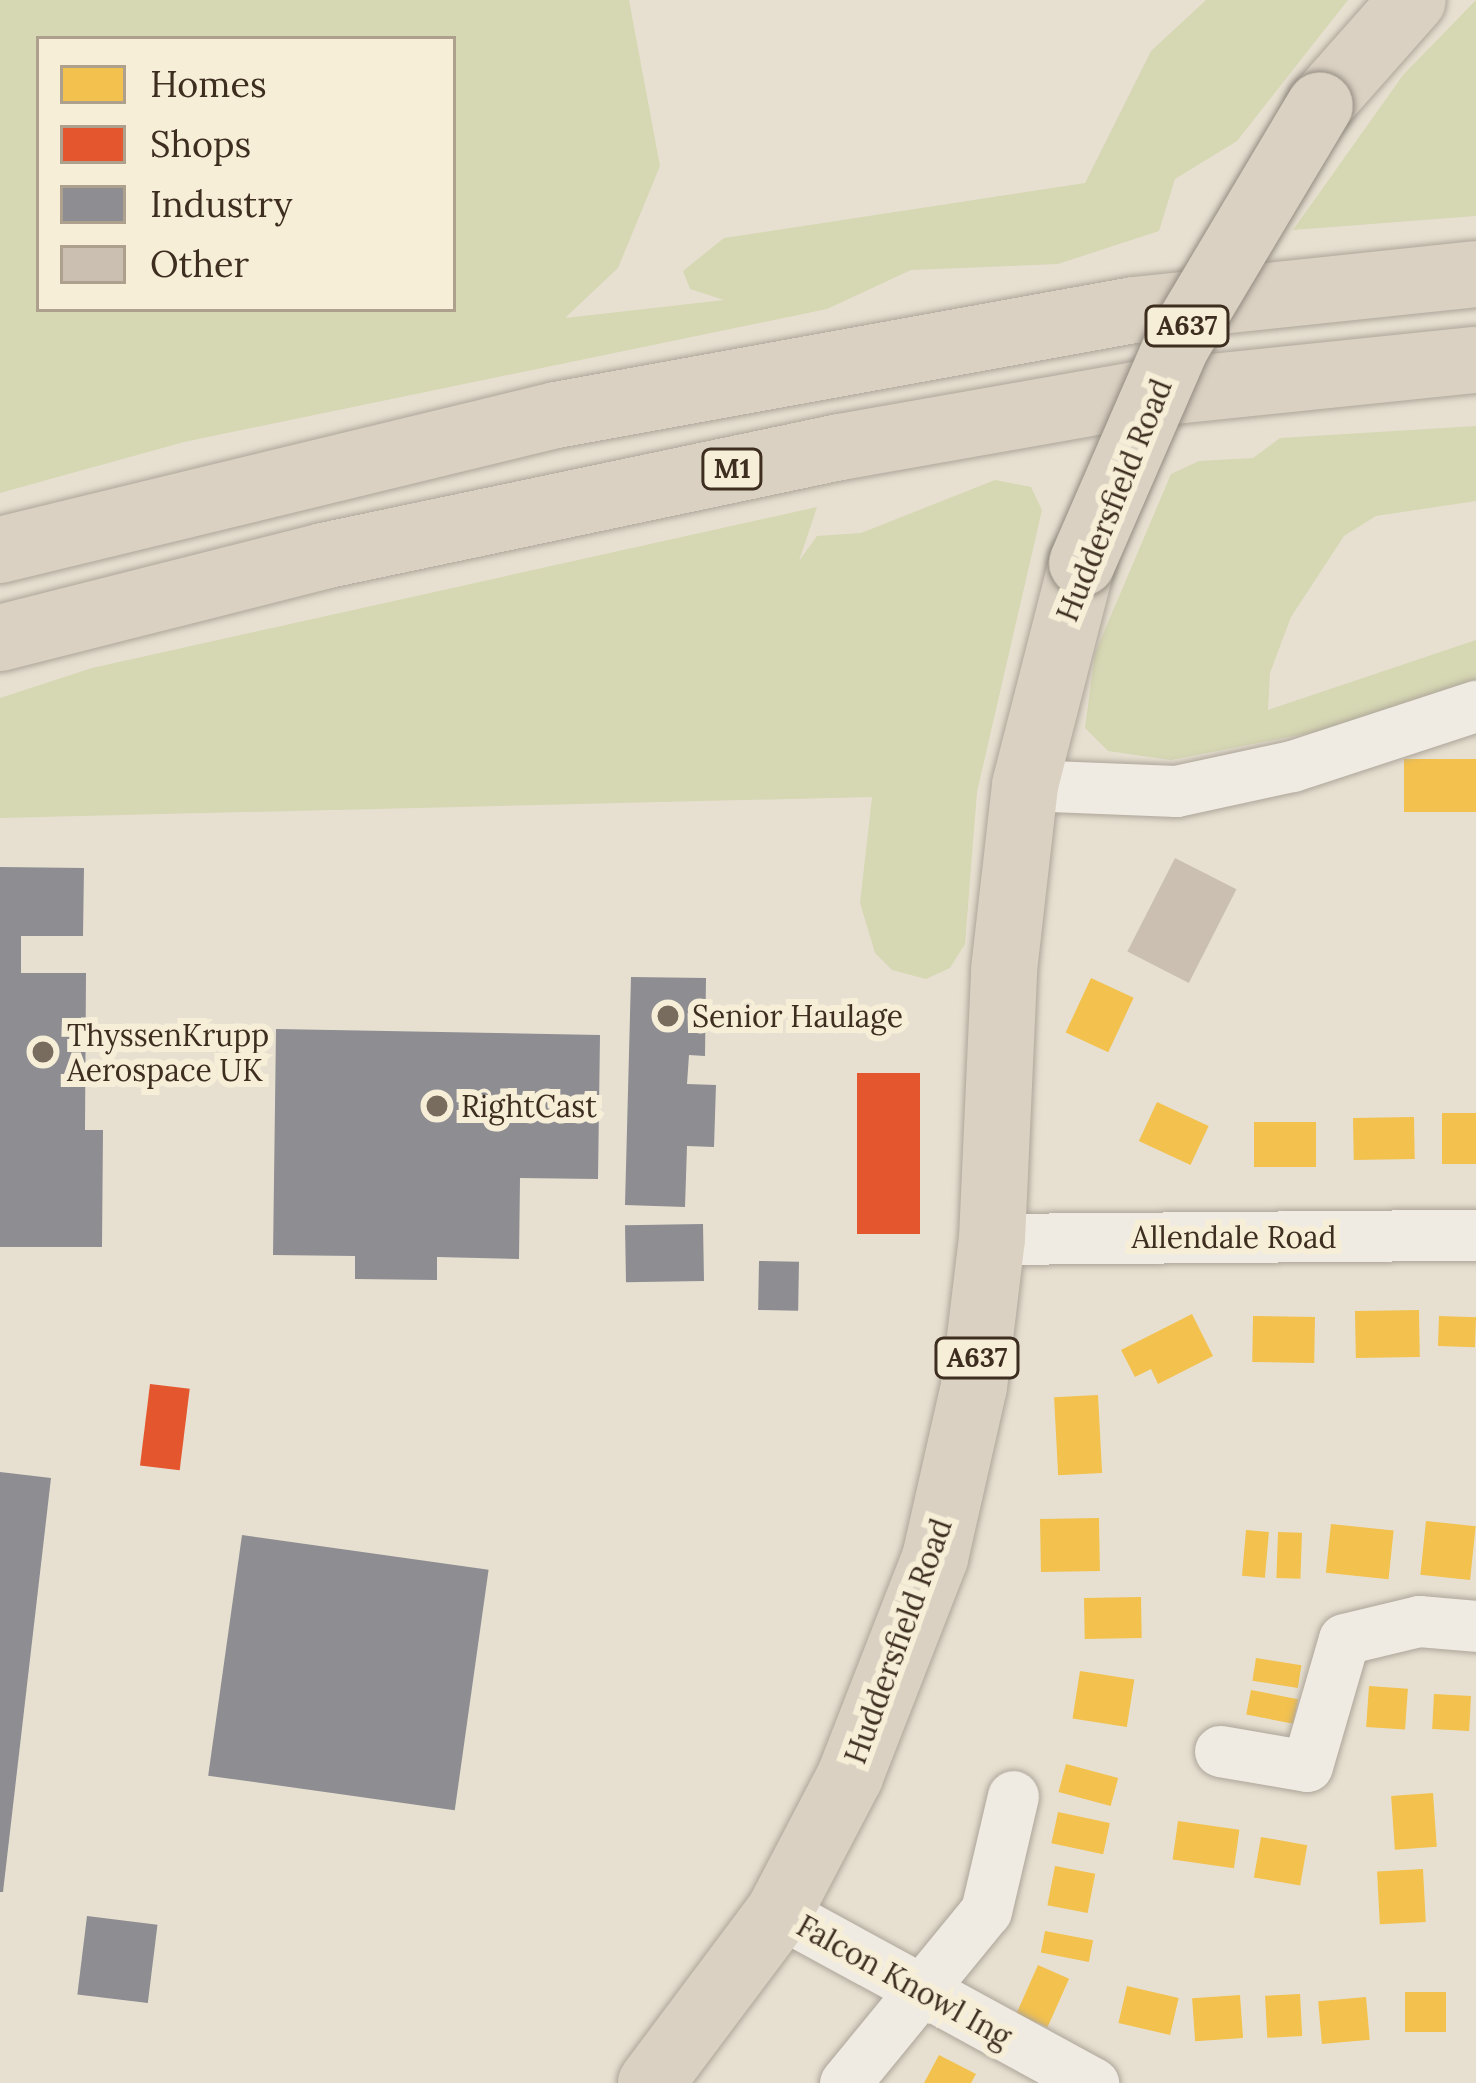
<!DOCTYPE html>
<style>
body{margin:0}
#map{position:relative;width:1476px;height:2083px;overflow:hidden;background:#e7e0d1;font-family:Lora,serif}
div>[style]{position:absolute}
.green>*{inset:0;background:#d6d7b3}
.homes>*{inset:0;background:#f2c14e;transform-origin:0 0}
.shops>*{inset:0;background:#e4572e;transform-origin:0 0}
.industry>*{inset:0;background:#8d8d92;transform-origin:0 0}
.building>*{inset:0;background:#cbbfb2;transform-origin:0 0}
.roads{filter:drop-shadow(0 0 3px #ada599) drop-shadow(0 0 3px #ada599)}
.minor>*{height:51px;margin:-25.5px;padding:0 25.5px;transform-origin:25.5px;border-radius:25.5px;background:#efebe3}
.highway>*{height:66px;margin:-33px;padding:0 33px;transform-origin:33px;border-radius:33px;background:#dad1c2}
.bridges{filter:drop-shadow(0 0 3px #928b80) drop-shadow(0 0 3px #928b80)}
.highway-bridge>*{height:66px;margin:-33px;padding:0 33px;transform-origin:33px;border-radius:33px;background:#dad1c2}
.dots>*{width:33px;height:33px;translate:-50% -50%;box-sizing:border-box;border:6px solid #f7eed8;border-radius:50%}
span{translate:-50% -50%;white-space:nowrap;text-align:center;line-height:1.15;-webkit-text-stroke:12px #f7eed8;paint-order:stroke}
.shield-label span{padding:3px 9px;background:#f7eed8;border:3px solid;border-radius:9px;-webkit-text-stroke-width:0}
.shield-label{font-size:27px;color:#3d2e20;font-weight:700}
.street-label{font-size:30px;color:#3d2e20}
.poi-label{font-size:30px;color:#3d2e20}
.left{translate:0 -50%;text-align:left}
.legend{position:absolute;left:36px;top:36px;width:420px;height:276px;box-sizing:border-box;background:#f7eed8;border:3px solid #ada18e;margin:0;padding:15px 21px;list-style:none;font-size:36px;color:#3d2e20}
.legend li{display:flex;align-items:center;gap:24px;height:60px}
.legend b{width:60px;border:3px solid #ada18e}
</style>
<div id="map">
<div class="green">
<i style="clip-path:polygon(evenodd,0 0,629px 0,660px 166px,618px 268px,565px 318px,724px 300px,690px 289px,683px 271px,724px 238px,1085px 183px,1151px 51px,1206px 0,1348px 0,1237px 141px,1175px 179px,1159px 231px,1058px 264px,911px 270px,827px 309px,184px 442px,0 493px,0 0,39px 39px,453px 39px,453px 309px,39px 309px,39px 39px)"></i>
<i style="clip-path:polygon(1476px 0,1476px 216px,1293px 230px,1403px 75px)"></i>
<i style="clip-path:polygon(1476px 426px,1476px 501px,1376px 516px,1344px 536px,1291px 617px,1270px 673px,1268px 710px,1476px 640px,1476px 684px,1345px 726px,1171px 760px,1108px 751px,1085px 728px,1095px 653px,1171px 474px,1199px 461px,1253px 458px,1280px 438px)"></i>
<i style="clip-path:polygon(995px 480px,1031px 487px,1042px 510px,977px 792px,965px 944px,950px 968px,926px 979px,892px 970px,875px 953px,860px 903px,872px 797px,0 818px,0 698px,92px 668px,817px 507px,799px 561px,817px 536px,861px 533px)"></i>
</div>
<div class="homes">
<i style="left:1476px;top:759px;width:53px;height:72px;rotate:90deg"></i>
<i style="left:1091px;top:978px;width:47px;height:60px;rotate:25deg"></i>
<i style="left:1157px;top:1102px;width:57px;height:43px;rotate:25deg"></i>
<i style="left:1476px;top:1113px;width:51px;height:34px;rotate:90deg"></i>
<i style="left:1414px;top:1117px;width:42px;height:61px;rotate:89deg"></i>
<i style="left:1316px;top:1122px;width:45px;height:62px;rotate:90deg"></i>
<i style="left:1419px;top:1310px;width:47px;height:64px;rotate:89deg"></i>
<i style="clip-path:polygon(1192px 1314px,1213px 1356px,1158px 1384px,1151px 1369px,1135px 1377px,1121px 1350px)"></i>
<i style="left:1253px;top:1316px;width:62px;height:46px;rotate:1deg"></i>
<i style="left:1439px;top:1316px;width:37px;height:30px;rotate:2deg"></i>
<i style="left:1098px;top:1395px;width:78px;height:44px;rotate:87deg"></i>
<i style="left:1099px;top:1518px;width:53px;height:59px;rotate:89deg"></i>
<i style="left:1426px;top:1521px;width:50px;height:54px;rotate:6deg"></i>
<i style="left:1331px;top:1524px;width:63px;height:49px;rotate:6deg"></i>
<i style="left:1246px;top:1530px;width:23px;height:46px;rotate:5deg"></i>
<i style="left:1278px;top:1532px;width:24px;height:46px;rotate:2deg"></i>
<i style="left:1141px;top:1597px;width:41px;height:57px;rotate:89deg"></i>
<i style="left:1256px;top:1658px;width:46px;height:23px;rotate:9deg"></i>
<i style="left:1080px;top:1671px;width:55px;height:48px;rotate:9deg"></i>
<i style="left:1369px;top:1686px;width:39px;height:41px;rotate:4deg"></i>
<i style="left:1251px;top:1690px;width:48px;height:25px;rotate:11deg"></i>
<i style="left:1434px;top:1694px;width:37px;height:35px;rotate:3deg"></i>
<i style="left:1066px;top:1764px;width:54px;height:29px;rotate:15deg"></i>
<i style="left:1433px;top:1793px;width:54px;height:42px;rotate:86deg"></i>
<i style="left:1058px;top:1812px;width:53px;height:32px;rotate:12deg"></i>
<i style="left:1178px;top:1821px;width:62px;height:39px;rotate:8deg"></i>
<i style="left:1261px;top:1837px;width:47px;height:41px;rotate:10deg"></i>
<i style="left:1055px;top:1866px;width:41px;height:40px;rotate:11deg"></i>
<i style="left:1423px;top:1869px;width:53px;height:46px;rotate:87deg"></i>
<i style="left:1045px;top:1931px;width:49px;height:22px;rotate:11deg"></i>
<i style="left:1038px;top:1965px;width:34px;height:53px;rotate:24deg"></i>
<i style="left:1127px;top:1986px;width:53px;height:38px;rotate:13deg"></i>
<i style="left:1405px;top:1992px;width:41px;height:40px"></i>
<i style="left:1300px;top:1994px;width:42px;height:35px;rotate:87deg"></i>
<i style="left:1240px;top:1995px;width:43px;height:48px;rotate:86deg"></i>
<i style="left:1366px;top:1997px;width:43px;height:48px;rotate:85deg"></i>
<i style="clip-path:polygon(939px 2055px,976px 2074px,971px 2083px,924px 2083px)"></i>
</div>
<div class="shops">
<i style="left:857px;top:1073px;width:63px;height:161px"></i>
<i style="left:150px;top:1384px;width:40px;height:82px;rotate:7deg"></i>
</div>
<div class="industry">
<i style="clip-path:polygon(0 867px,84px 868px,83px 936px,21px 936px,21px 973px,86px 973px,85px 1130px,103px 1130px,102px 1247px,0 1247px)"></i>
<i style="clip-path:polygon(631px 977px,706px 978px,705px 1056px,689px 1055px,687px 1084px,716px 1085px,714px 1147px,687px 1146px,685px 1207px,625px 1205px)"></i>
<i style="clip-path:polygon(276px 1029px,600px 1035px,598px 1179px,520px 1178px,519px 1259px,437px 1257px,437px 1280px,355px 1279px,355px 1256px,273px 1255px)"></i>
<i style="left:703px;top:1224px;width:57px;height:78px;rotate:89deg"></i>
<i style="left:759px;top:1261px;width:40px;height:49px;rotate:1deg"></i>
<i style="clip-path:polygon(0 1472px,51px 1478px,3px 1892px,0 1892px)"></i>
<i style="left:242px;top:1535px;width:249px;height:243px;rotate:8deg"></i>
<i style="left:87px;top:1916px;width:71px;height:79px;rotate:7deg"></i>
</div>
<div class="building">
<i style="left:1175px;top:858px;width:69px;height:105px;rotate:27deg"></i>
</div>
<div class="roads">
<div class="minor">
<i style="left:1025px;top:785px;width:151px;rotate:2.3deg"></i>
<i style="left:1176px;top:791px;width:119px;rotate:-12.2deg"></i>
<i style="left:1292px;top:766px;width:194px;rotate:-18.1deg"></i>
<i style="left:992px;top:1239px;width:484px;rotate:-0.5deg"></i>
<i style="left:1220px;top:1751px;width:88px;rotate:9.8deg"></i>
<i style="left:1307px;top:1766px;width:132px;rotate:-73.8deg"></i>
<i style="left:1344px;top:1639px;width:77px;rotate:-13.5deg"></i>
<i style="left:1419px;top:1621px;width:57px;rotate:5deg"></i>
<i style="left:779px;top:1912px;width:358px;rotate:28.6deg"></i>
<i style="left:845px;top:2083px;width:222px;rotate:-50.7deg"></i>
<i style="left:986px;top:1911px;width:118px;rotate:-76.8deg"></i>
</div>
<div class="highway">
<i style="left:1320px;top:105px;width:140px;rotate:-48.5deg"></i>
<i style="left:0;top:550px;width:572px;rotate:-13.65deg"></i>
<i style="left:556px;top:415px;width:587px;rotate:-10.3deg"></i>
<i style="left:1134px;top:310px;width:344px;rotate:-6deg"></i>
<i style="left:0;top:638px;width:333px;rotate:-14.2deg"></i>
<i style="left:323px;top:556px;width:528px;rotate:-11.91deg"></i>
<i style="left:840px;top:447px;width:300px;rotate:-10deg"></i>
<i style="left:1135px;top:395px;width:343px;rotate:-5.9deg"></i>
<i style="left:651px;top:2083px;width:214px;rotate:-53.2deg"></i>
<i style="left:779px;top:1912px;width:153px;rotate:-62.4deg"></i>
<i style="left:850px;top:1776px;width:234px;rotate:-68.7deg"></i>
<i style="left:935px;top:1558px;width:175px;rotate:-77.2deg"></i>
<i style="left:974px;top:1387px;width:149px;rotate:-83.1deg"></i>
<i style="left:992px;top:1239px;width:269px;rotate:-87.4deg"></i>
<i style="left:1004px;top:970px;width:186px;rotate:-83.5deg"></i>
<i style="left:1025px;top:785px;width:229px;rotate:-75.6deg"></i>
</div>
</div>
<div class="bridges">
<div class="highway-bridge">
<i style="left:1082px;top:563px;width:238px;rotate:-66.5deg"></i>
<i style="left:1177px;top:345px;width:279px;rotate:-59.2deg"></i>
</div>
</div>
<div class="dots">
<i style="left:668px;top:1016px;background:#786c5e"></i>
<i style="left:43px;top:1052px;background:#786c5e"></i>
<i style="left:437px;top:1106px;background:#786c5e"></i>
</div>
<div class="shield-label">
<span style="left:1187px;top:326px">A637</span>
<span style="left:732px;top:469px">M1</span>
<span style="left:977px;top:1358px">A637</span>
</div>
<div class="street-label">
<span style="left:1114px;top:500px;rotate:-68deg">Huddersfield Road</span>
<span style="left:1234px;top:1237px">Allendale Road</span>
<span style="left:898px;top:1641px;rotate:-70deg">Huddersfield Road</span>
<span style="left:904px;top:1981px;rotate:29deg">Falcon Knowl Ing</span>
</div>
<div class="poi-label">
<span class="left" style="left:692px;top:1016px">Senior Haulage</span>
<span class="left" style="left:67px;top:1052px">ThyssenKrupp<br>Aerospace UK</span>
<span class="left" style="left:461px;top:1106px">RightCast</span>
</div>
<ul class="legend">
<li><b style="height:33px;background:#f2c14e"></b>Homes</li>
<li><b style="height:33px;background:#e4572e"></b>Shops</li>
<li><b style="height:33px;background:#8d8d92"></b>Industry</li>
<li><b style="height:33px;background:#cbbfb2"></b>Other</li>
</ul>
</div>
